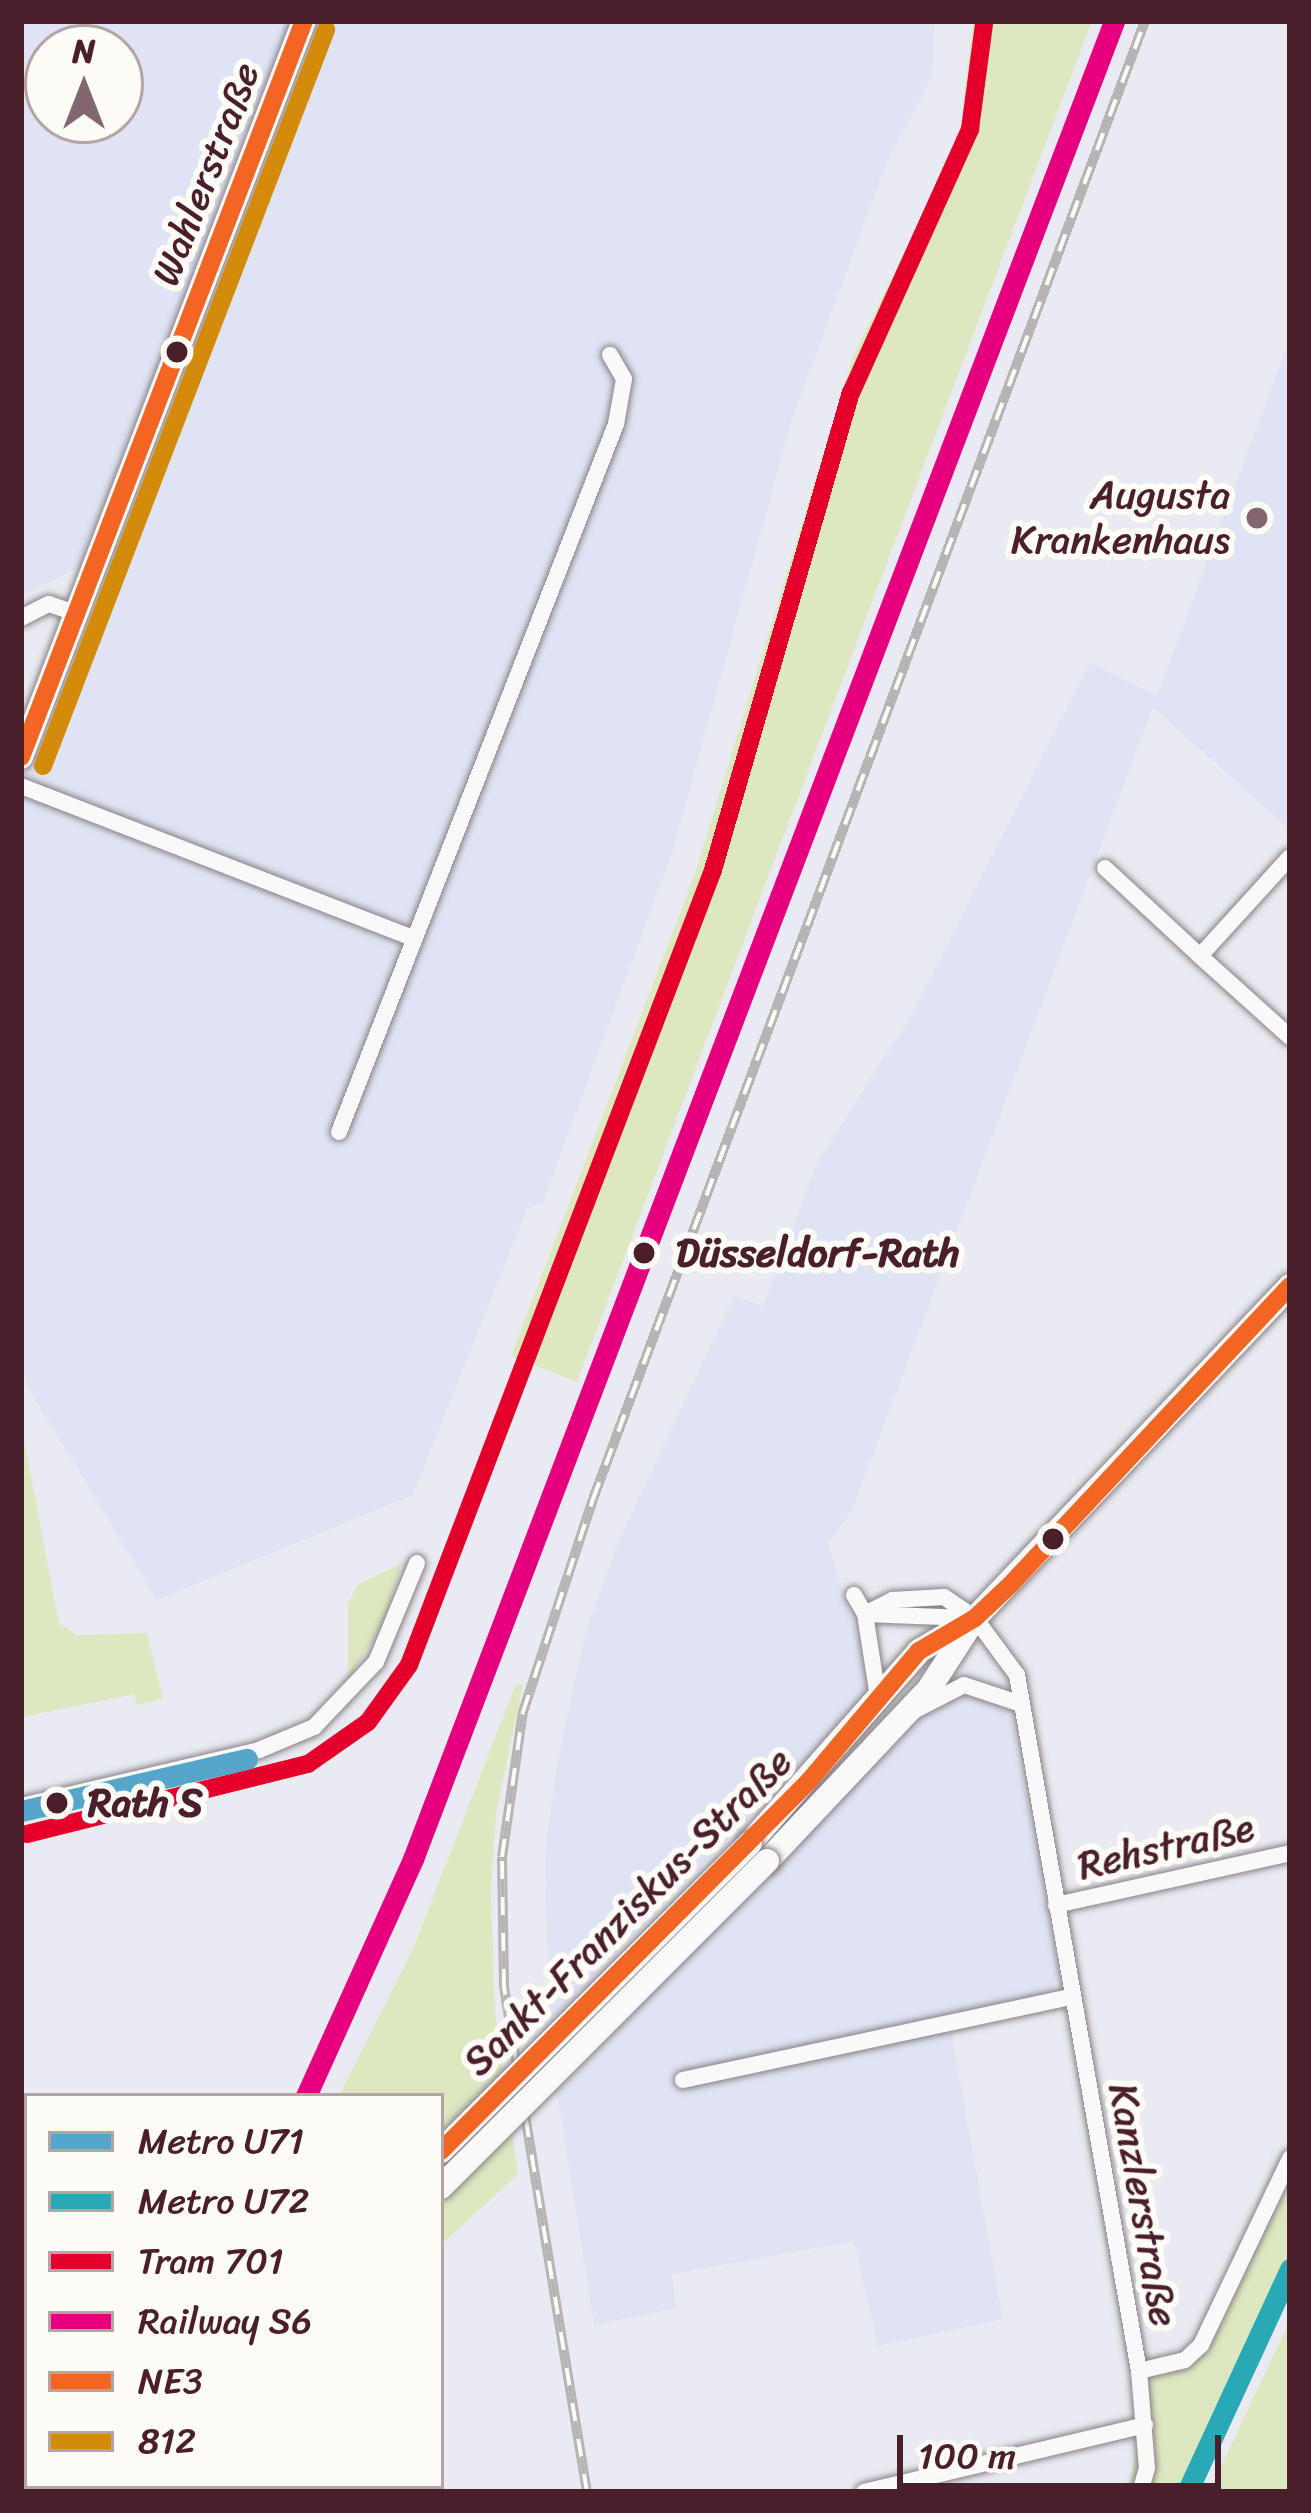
<!DOCTYPE html>
<meta charset="utf-8">
<style>
body{margin:0}
#map{position:relative;width:1311px;height:2513px;overflow:hidden;background:#eaebf2;font-family:Sriracha,sans-serif}
div>[style]{position:absolute}
.built>*{inset:0;background:#dfe3f3}
.green>*{inset:0;background:#dde8c1}
.roads{filter:drop-shadow(0 0 3px #8a8288) drop-shadow(0 0 3px #8a8288)}
.street>*{height:16px;margin:-8px;padding:0 8px;transform-origin:8px;border-radius:8px;background:#f8f9f8}
.secondary>*{height:24px;margin:-12px;padding:0 12px;transform-origin:12px;border-radius:12px;background:#f8f9f8}
.rail>*{height:10px;margin-top:-5px;transform-origin:0;background:repeating-linear-gradient(90deg,#fdfcf7 0 18px,#b8b4b5 0 36px);box-sizing:border-box;border-block:3px solid #b8b4b5}
.bridges{filter:drop-shadow(0 0 3px #8a8288) drop-shadow(0 0 3px #8a8288)}
.secondary-bridge>*{height:24px;margin:-12px;padding:0 12px;transform-origin:12px;border-radius:12px;background:#f8f9f8}
.bus-1>*{height:18px;margin:-9px;padding:0 9px;transform-origin:9px;border-radius:9px;background:#f26522}
.bus-2>*{height:18px;margin:-9px;padding:0 9px;transform-origin:9px;border-radius:9px;background:#d48b09}
.rail-1>*{height:21px;margin:-10.5px;padding:0 10.5px;transform-origin:10.5px;border-radius:10.5px;background:#e6007e}
.tram-1>*{height:18px;margin:-9px;padding:0 9px;transform-origin:9px;border-radius:9px;background:#e4002b}
.metro-1>*{height:21px;margin:-10.5px;padding:0 10.5px;transform-origin:10.5px;border-radius:10.5px;background:#56a5ca}
.metro-2>*{height:21px;margin:-10.5px;padding:0 10.5px;transform-origin:10.5px;border-radius:10.5px;background:#29a9b6}
.dots>*{width:33px;height:33px;translate:-50% -50%;box-sizing:border-box;border:6px solid #fdfcf7;border-radius:50%}
span{translate:-50% -50%;white-space:nowrap;text-align:center;line-height:1.15;-webkit-text-stroke:12px #fdfcf7;paint-order:stroke}
.street-label{font-size:39px;color:#4a1f2b}
.poi-label{font-size:39px;color:#4a1f2b}
.right{translate:-100% -50%;text-align:right}
.stop-label{font-size:39px;color:#4a1f2b;font-weight:700}
.left{translate:0 -50%;text-align:left}
.frame{position:absolute;inset:0;border:24px solid #4a1f2b;pointer-events:none}
.legend{position:absolute;left:24px;top:2093px;width:420px;height:396px;box-sizing:border-box;background:#fdfcf7;border:3px solid #b5a4a5;margin:0;padding:15px 21px;list-style:none;font-size:36px;color:#4a1f2b}
.legend li{display:flex;align-items:center;gap:24px;height:60px}
.legend b{width:60px;border:3px solid #b5a4a5}
.north{position:absolute;left:24px;top:24px;width:120px;height:120px;box-sizing:border-box;background:#fdfcf7;border:3px solid #b5a4a5;border-radius:50%;rotate:0deg;font-size:33px;font-weight:700;line-height:48px;text-align:center;color:#4a1f2b}
.north::after{content:'';display:block;margin:auto;width:42px;height:54px;background:#826671;clip-path:polygon(50% 0,100% 100%,50% 72%,0 100%)}
.scale{position:absolute;left:897px;top:2435px;width:324px;height:54px;box-sizing:border-box;border:6px solid #4a1f2b;border-top:0;padding-left:15px;font-size:36px;line-height:42px;white-space:nowrap;color:#4a1f2b;-webkit-text-stroke:9px #fdfcf7;paint-order:stroke}
</style>
<div id="map">
<div class="built">
<i style="clip-path:polygon(evenodd,21px 21px,935px 21px,932px 76px,885px 167px,792px 420px,671px 856px,543px 1202px,527px 1209px,413px 1495px,157px 1600px,26px 1384px,21px 1362px,21px 777px,105px 555px,21px 596px,21px 21px,48px 48px,120px 48px,120px 120px,48px 120px,48px 48px)"></i>
<i style="clip-path:polygon(1290px 338px,1290px 830px,1153px 707px,853px 1508px,828px 1544px,869px 1674px,865px 1700px,549px 2021px,545px 1851px,557px 1764px,585px 1634px,619px 1540px,734px 1296px,763px 1306px,818px 1161px,908px 1021px,1090px 663px,1157px 696px)"></i>
<i style="clip-path:polygon(975px 1689px,1009px 1704px,1059px 1973px,1047px 1996px,963px 2016px,951px 2031px,1003px 2319px,878px 2346px,854px 2241px,672px 2274px,676px 2308px,594px 2325px,557px 2093px,938px 1700px)"></i>
</div>
<div class="green">
<i style="clip-path:polygon(973px 21px,1092px 21px,577px 1382px,511px 1356px,696px 871px,853px 356px,986px 87px,962px 112px)"></i>
<i style="clip-path:polygon(21px 1424px,59px 1623px,77px 1635px,147px 1633px,163px 1699px,137px 1705px,134px 1694px,22px 1717px)"></i>
<i style="clip-path:polygon(401px 1564px,384px 1623px,348px 1679px,348px 1604px,357px 1585px)"></i>
<i style="clip-path:polygon(516px 1684px,523px 1685px,496px 1813px,491px 1894px,495px 2012px,518px 2174px,441px 2245px,441px 2096px,339px 2096px,413px 1949px)"></i>
<i style="clip-path:polygon(1290px 2167px,1290px 2250px,1179px 2492px,1128px 2492px,1150px 2376px,1186px 2362px)"></i>
<i style="clip-path:polygon(1290px 2320px,1290px 2492px,1209px 2492px)"></i>
</div>
<div class="roads">
<div class="street">
<i style="left:21px;top:618px;width:31px;rotate:-27deg"></i>
<i style="left:49px;top:604px;width:28px;rotate:19deg"></i>
<i style="left:21px;top:786px;width:417px;rotate:21.2deg"></i>
<i style="left:1290px;top:857px;width:134px;rotate:132.3deg"></i>
<i style="left:1200px;top:956px;width:121px;rotate:42deg"></i>
<i style="left:1105px;top:868px;width:129px;rotate:42.8deg"></i>
<i style="left:339px;top:1132px;width:760px;rotate:-68.63deg"></i>
<i style="left:616px;top:424px;width:46px;rotate:-79.9deg"></i>
<i style="left:624px;top:379px;width:28px;rotate:-120deg"></i>
<i style="left:854px;top:1595px;width:22px;rotate:60deg"></i>
<i style="left:865px;top:1614px;width:84px;rotate:81.1deg"></i>
<i style="left:865px;top:1614px;width:30px;rotate:-27deg"></i>
<i style="left:892px;top:1600px;width:52px;rotate:-3.3deg"></i>
<i style="left:944px;top:1597px;width:37px;rotate:34deg"></i>
<i style="left:975px;top:1618px;width:71px;rotate:53.6deg"></i>
<i style="left:1017px;top:1675px;width:707px;rotate:80.06deg"></i>
<i style="left:1139px;top:2371px;width:97px;rotate:85.3deg"></i>
<i style="left:1147px;top:2468px;width:25px;rotate:106deg"></i>
<i style="left:865px;top:1614px;width:103px;rotate:2.2deg"></i>
<i style="left:906px;top:1715px;width:65px;rotate:-27.3deg"></i>
<i style="left:964px;top:1685px;width:60px;rotate:18.4deg"></i>
<i style="left:21px;top:1806px;width:244px;rotate:-13.2deg"></i>
<i style="left:259px;top:1750px;width:60px;rotate:-22.7deg"></i>
<i style="left:314px;top:1727px;width:90px;rotate:-46.4deg"></i>
<i style="left:376px;top:1662px;width:107px;rotate:-67.5deg"></i>
<i style="left:1056px;top:1905px;width:240px;rotate:-12.5deg"></i>
<i style="left:683px;top:2080px;width:397px;rotate:-12.1deg"></i>
<i style="left:21px;top:2208px;width:15px;rotate:67deg"></i>
<i style="left:1139px;top:2371px;width:47px;rotate:-13.4deg"></i>
<i style="left:1185px;top:2360px;width:22px;rotate:-43deg"></i>
<i style="left:1201px;top:2345px;width:207px;rotate:-64.5deg"></i>
<i style="left:864px;top:2492px;width:289px;rotate:-13.4deg"></i>
</div>
<div class="secondary">
<i style="left:21px;top:757px;width:789px;rotate:-68.97deg"></i>
<i style="left:750px;top:1843px;width:256px;rotate:-48.6deg"></i>
<i style="left:919px;top:1651px;width:65px;rotate:-30.5deg"></i>
<i style="left:767px;top:1861px;width:236px;rotate:-46.7deg"></i>
<i style="left:929px;top:1689px;width:85px;rotate:-57.1deg"></i>
<i style="left:975px;top:1618px;width:458px;rotate:-46.5deg"></i>
<i style="left:66px;top:2492px;width:10px;rotate:-37deg"></i>
<i style="left:132px;top:2492px;width:8px;rotate:-45deg"></i>
</div>
</div>
<div class="rail">
<i style="left:587px;top:2492px;width:512px;rotate:-99.33deg"></i>
<i style="left:504px;top:1987px;width:130px;rotate:-90.9deg"></i>
<i style="left:502px;top:1857px;width:147px;rotate:-81.8deg"></i>
<i style="left:523px;top:1712px;width:224px;rotate:-71.8deg"></i>
<i style="left:593px;top:1499px;width:1578px;rotate:-69.52deg"></i>
</div>
<div class="bridges">
<div class="secondary-bridge">
<i style="left:441px;top:2151px;width:436px;rotate:-44.9deg"></i>
<i style="left:441px;top:2187px;width:461px;rotate:-45deg"></i>
</div>
</div>
<div class="bus-1">
<i style="left:21px;top:757px;width:789px;rotate:-68.97deg"></i>
<i style="left:441px;top:2151px;width:522px;rotate:-45.16deg"></i>
<i style="left:809px;top:1781px;width:170px;rotate:-49.8deg"></i>
<i style="left:919px;top:1651px;width:65px;rotate:-30.5deg"></i>
<i style="left:975px;top:1618px;width:48px;rotate:-43.3deg"></i>
<i style="left:1010px;top:1585px;width:410px;rotate:-46.9deg"></i>
</div>
<div class="bus-2">
<i style="left:43px;top:766px;width:789px;rotate:-68.97deg"></i>
</div>
<div class="rail-1">
<i style="left:306px;top:2096px;width:260px;rotate:-65.7deg"></i>
<i style="left:413px;top:1859px;width:1967px;rotate:-69.12deg"></i>
</div>
<div class="tram-1">
<i style="left:27px;top:1834px;width:290px;rotate:-14deg"></i>
<i style="left:308px;top:1764px;width:73px;rotate:-35deg"></i>
<i style="left:368px;top:1722px;width:70px;rotate:-54.3deg"></i>
<i style="left:409px;top:1665px;width:851px;rotate:-69.07deg"></i>
<i style="left:713px;top:870px;width:497px;rotate:-73.9deg"></i>
<i style="left:851px;top:393px;width:290px;rotate:-65.7deg"></i>
<i style="left:970px;top:129px;width:106px;rotate:-82.4deg"></i>
</div>
<div class="metro-1">
<i style="left:21px;top:1811px;width:232px;rotate:-13deg"></i>
</div>
<div class="metro-2">
<i style="left:1187px;top:2492px;width:246px;rotate:-65.2deg"></i>
</div>
<div class="dots">
<i style="left:177px;top:352px;background:#4a1f2b"></i>
<i style="left:1257px;top:518px;background:#826671"></i>
<i style="left:644px;top:1253px;background:#4a1f2b"></i>
<i style="left:1053px;top:1539px;background:#4a1f2b"></i>
<i style="left:57px;top:1803px;background:#4a1f2b"></i>
</div>
<div class="street-label">
<span style="left:206px;top:174px;rotate:-69deg">Wahlerstraße</span>
<span style="left:1166px;top:1847px;rotate:-13deg">Rehstraße</span>
<span style="left:628px;top:1912px;rotate:-45deg">Sankt-Franziskus-Straße</span>
<span style="left:1143px;top:2205px;rotate:80deg">Kanzlerstraße</span>
</div>
<div class="poi-label">
<span class="right" style="left:1230px;top:518px">Augusta<br>Krankenhaus</span>
</div>
<div class="stop-label">
<span class="left" style="left:676px;top:1253px">Düsseldorf-Rath</span>
<span class="left" style="left:88px;top:1803px">Rath S</span>
</div>
<div class="frame"></div>
<ul class="legend">
<li><b style="height:15px;background:#56a5ca"></b>Metro U71</li>
<li><b style="height:15px;background:#29a9b6"></b>Metro U72</li>
<li><b style="height:15px;background:#e4002b"></b>Tram 701</li>
<li><b style="height:15px;background:#e6007e"></b>Railway S6</li>
<li><b style="height:15px;background:#f26522"></b>NE3</li>
<li><b style="height:15px;background:#d48b09"></b>812</li>
</ul>
<div class="north">N</div>
<div class="scale">100 m</div>
</div>
